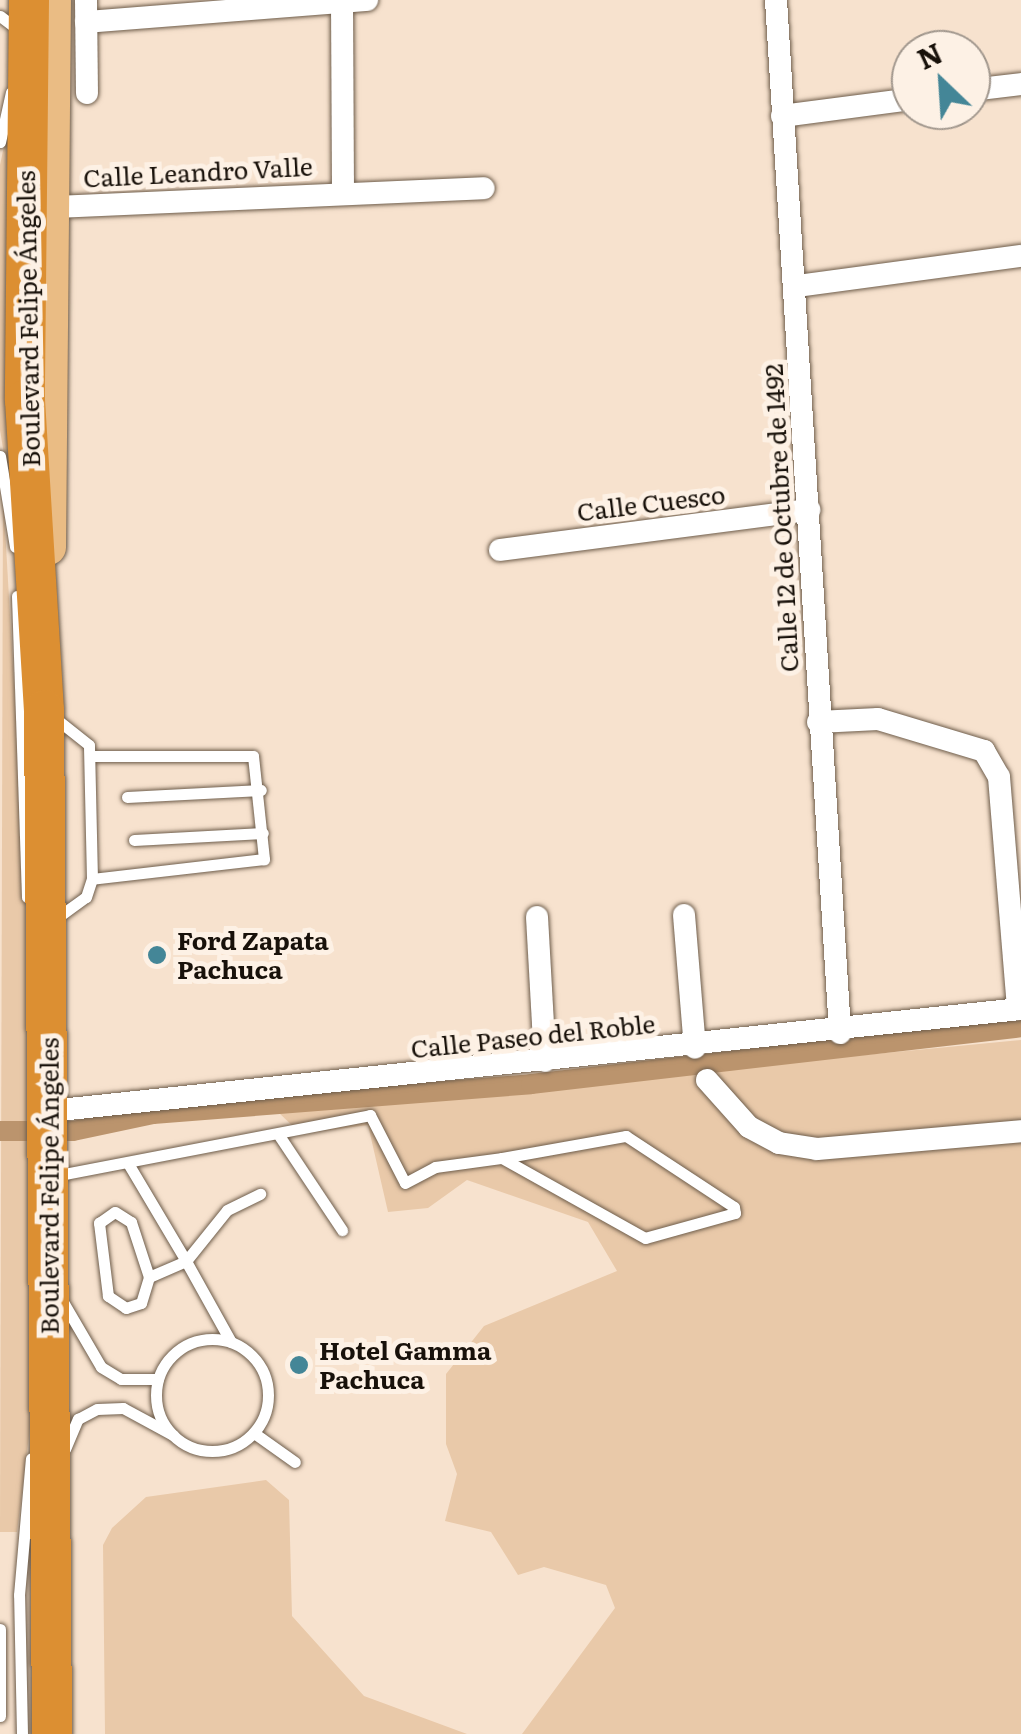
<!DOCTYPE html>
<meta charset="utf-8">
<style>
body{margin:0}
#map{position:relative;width:1021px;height:1734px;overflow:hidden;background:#f7e2ce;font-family:Literata,serif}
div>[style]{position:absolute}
.green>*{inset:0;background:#e9c9a9}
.canal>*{height:20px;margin:-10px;padding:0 10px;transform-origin:10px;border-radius:10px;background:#bb946d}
.roads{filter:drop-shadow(0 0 2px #6e5d4b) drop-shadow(0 0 2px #6e5d4b)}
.lane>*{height:11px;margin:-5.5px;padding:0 5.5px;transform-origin:5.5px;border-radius:5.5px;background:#fff}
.lane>.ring{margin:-5.5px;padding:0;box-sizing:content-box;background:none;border:11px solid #fff;border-radius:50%}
.street>*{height:22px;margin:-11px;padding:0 11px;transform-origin:11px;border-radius:11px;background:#fff}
.primary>*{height:35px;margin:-17.5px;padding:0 17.5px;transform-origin:17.5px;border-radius:17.5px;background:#eabc84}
.highway>*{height:40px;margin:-20px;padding:0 20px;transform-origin:20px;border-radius:20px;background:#dc8f32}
.dots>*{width:28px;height:28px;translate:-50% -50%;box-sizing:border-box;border:5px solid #fdf1e5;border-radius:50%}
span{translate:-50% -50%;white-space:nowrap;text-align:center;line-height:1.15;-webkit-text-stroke:10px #fdf1e5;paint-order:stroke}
.street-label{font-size:25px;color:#18110a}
.poi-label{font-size:25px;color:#18110a;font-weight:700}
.left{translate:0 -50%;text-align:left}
.north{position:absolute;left:891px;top:30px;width:100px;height:100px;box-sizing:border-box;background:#fdf1e5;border:2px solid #a1978d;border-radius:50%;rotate:335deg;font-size:28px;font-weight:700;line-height:40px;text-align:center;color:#18110a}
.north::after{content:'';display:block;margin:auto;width:35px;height:45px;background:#448697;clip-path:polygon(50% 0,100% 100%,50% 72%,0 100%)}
</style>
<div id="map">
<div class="green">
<i style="clip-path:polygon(10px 118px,11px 497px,0 430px,0 165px)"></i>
<i style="clip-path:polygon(3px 494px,29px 944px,36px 1379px,17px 1532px,0 1532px)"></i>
<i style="clip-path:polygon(1021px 1040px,1021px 1734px,522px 1734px,615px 1608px,606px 1585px,544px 1567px,518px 1575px,491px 1532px,445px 1521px,457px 1474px,446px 1444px,446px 1374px,484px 1326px,617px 1271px,588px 1222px,467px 1180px,428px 1208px,388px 1212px,368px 1125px,301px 1134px,277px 1111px)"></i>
<i style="clip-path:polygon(266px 1480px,289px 1500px,292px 1616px,364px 1696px,467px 1734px,105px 1734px,103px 1545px,112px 1528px,146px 1497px)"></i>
</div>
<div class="canal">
<i style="left:0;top:1131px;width:73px"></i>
<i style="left:73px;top:1131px;width:82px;rotate:-12deg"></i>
<i style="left:153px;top:1114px;width:379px;rotate:-4.5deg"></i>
<i style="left:531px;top:1084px;width:493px;rotate:-6.6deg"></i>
</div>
<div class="roads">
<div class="lane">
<i style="left:0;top:16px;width:15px;rotate:37deg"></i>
<i style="left:0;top:142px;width:51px;rotate:-77.6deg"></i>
<i style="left:0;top:456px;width:92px;rotate:80.6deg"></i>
<i style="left:17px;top:596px;width:301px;rotate:88.1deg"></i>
<i style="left:90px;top:756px;width:163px"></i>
<i style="left:253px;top:756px;width:104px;rotate:83.9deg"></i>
<i style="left:264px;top:859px;width:173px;rotate:173.4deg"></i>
<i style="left:127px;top:797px;width:134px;rotate:-3deg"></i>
<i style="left:134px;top:840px;width:129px;rotate:-3.1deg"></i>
<i style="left:54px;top:920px;width:39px;rotate:-36deg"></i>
<i style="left:86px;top:897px;width:19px;rotate:-72deg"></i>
<i style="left:92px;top:879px;width:134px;rotate:-91.3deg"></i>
<i style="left:89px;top:745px;width:43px;rotate:-141.5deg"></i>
<i style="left:626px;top:1136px;width:129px;rotate:33.3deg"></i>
<i style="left:734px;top:1207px;width:6px;rotate:81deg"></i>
<i style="left:735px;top:1213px;width:93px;rotate:164.5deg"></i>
<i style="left:645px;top:1238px;width:164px;rotate:-150.8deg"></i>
<i style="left:502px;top:1158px;width:126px;rotate:-10.1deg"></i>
<i style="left:280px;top:1137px;width:112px;rotate:56.3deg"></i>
<i style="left:129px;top:1165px;width:112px;rotate:59.3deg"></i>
<i style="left:186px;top:1261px;width:40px;rotate:156.6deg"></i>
<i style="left:54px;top:1176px;width:322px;rotate:-10.9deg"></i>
<i style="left:370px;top:1115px;width:76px;rotate:62.8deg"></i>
<i style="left:405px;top:1183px;width:34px;rotate:-28deg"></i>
<i style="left:435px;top:1167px;width:68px;rotate:-7.7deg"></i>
<i style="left:115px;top:1212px;width:19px;rotate:32deg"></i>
<i style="left:131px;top:1222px;width:58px;rotate:71.9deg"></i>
<i style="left:149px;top:1277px;width:27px;rotate:107deg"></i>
<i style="left:141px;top:1303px;width:16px;rotate:162deg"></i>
<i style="left:126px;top:1308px;width:22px;rotate:-146deg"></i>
<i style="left:108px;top:1296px;width:74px;rotate:-97deg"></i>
<i style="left:99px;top:1223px;width:19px;rotate:-35deg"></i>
<i style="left:59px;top:1295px;width:83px;rotate:59.7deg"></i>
<i style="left:101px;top:1367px;width:23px;rotate:31deg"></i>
<i style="left:121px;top:1379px;width:37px"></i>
<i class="ring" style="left:156px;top:1339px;width:101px;height:101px"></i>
<i style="left:231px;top:1342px;width:93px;rotate:-119.1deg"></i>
<i style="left:186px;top:1261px;width:65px;rotate:-51.2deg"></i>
<i style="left:227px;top:1210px;width:37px;rotate:-26deg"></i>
<i style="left:254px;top:1433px;width:50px;rotate:35.3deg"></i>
<i style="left:65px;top:1449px;width:33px;rotate:-67deg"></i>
<i style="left:78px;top:1419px;width:21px;rotate:-28deg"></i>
<i style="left:97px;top:1409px;width:26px;rotate:-2deg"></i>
<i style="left:123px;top:1408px;width:57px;rotate:28.4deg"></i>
<i style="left:0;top:1629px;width:87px;rotate:90deg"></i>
<i style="left:22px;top:1734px;width:139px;rotate:-91.2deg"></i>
<i style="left:19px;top:1595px;width:137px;rotate:-85deg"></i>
</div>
<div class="street">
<i style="left:86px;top:0;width:93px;rotate:89.4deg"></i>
<i style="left:342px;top:0;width:192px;rotate:89.7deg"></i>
<i style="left:776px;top:0;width:1035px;rotate:86.45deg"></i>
<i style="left:86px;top:22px;width:282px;rotate:-4.5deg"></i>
<i style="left:971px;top:90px;width:50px;rotate:-6.8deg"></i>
<i style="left:782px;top:116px;width:130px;rotate:-7.5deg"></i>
<i style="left:55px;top:207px;width:429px;rotate:-2.5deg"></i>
<i style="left:798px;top:286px;width:225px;rotate:-7.7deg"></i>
<i style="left:500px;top:550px;width:312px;rotate:-7.4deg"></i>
<i style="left:818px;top:722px;width:60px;rotate:-2.9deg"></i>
<i style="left:878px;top:719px;width:111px;rotate:16.8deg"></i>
<i style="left:984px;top:751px;width:30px;rotate:60deg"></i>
<i style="left:999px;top:777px;width:233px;rotate:85.3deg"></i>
<i style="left:684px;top:915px;width:133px;rotate:85.3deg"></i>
<i style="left:537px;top:917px;width:144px;rotate:86.8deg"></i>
<i style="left:707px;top:1080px;width:63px;rotate:48.2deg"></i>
<i style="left:749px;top:1127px;width:34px;rotate:28deg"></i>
<i style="left:779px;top:1143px;width:38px;rotate:9deg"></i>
<i style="left:817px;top:1149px;width:205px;rotate:-5deg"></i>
<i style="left:50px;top:1111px;width:976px;rotate:-6deg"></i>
</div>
<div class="primary">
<i style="left:48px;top:547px;width:547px;rotate:-89.48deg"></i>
</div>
<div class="highway">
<i style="left:29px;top:0;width:400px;rotate:90.6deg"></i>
<i style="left:25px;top:400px;width:311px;rotate:86.5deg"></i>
<i style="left:44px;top:710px;width:1024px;rotate:89.55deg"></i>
</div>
</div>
<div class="dots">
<i style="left:157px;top:955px;background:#448697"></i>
<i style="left:299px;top:1365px;background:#448697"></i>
</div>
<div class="street-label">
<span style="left:198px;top:172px;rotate:-3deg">Calle Leandro Valle</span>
<span style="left:28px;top:319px;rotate:-91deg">Boulevard Felipe Ángeles</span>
<span style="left:651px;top:503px;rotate:-7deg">Calle Cuesco</span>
<span style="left:781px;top:518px;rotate:-93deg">Calle 12 de Octubre de 1492</span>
<span style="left:533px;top:1036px;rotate:-6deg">Calle Paseo del Roble</span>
<span style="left:49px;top:1186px;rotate:-90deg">Boulevard Felipe Ángeles</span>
</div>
<div class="poi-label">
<span class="left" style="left:177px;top:955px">Ford Zapata<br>Pachuca</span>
<span class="left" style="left:319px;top:1365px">Hotel Gamma<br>Pachuca</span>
</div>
<div class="north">N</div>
</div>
